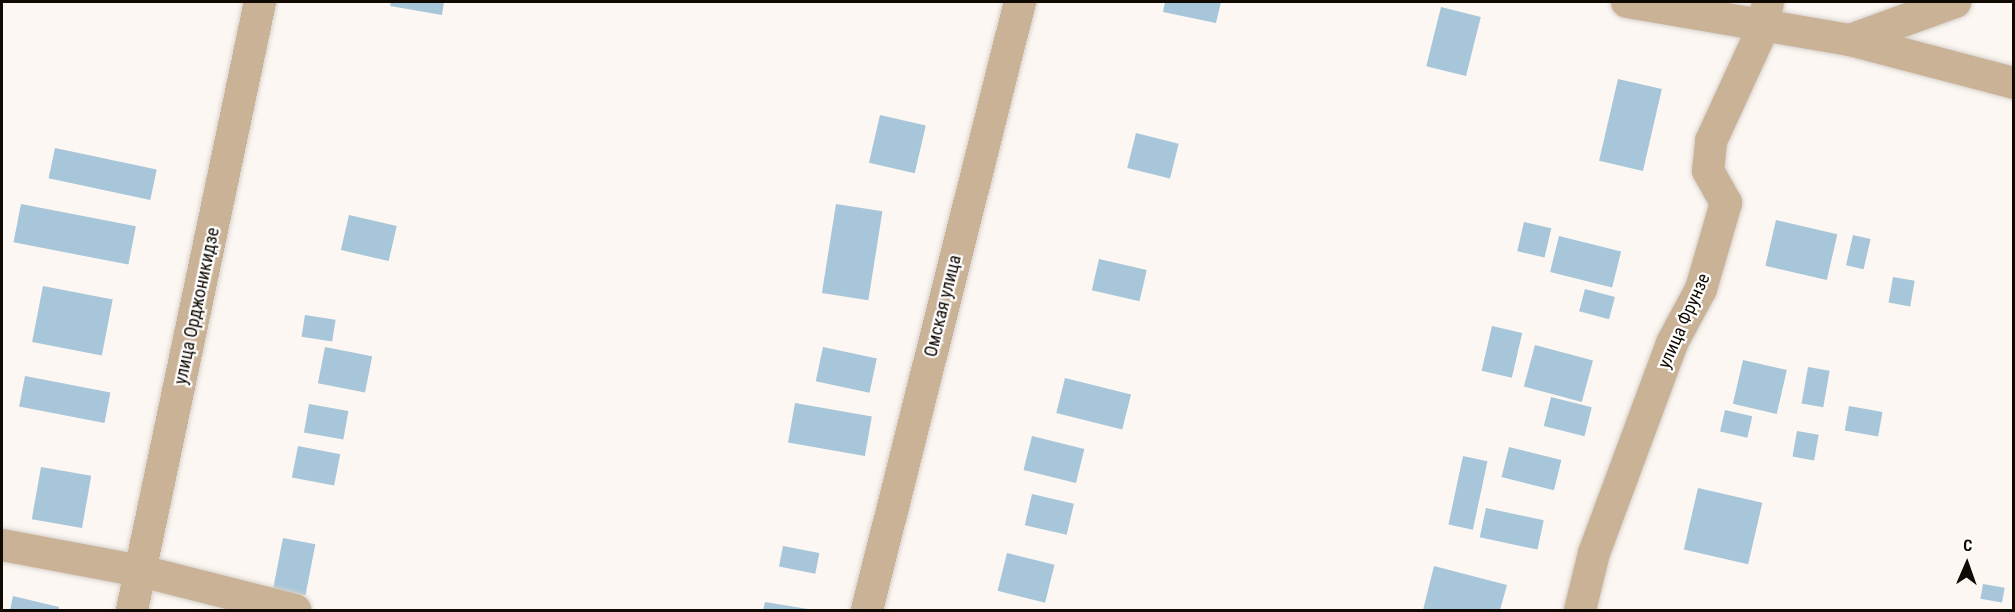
<!DOCTYPE html>
<meta charset="utf-8">
<style>
body{margin:0}
#map{position:relative;width:2015px;height:612px;overflow:hidden;background:#fcf7f2;font-family:"Roboto Condensed",sans-serif}
div>[style]{position:absolute}
.building>*{inset:0;background:#a7c6d9;transform-origin:0 0}
.roads{filter:drop-shadow(0 0 2px #d6d1cc) drop-shadow(0 0 2px #d6d1cc)}
.street>*{height:32px;margin:-16px;padding:0 16px;transform-origin:16px;border-radius:16px;background:#cab297}
span{translate:-50% -50%;white-space:nowrap;text-align:center;line-height:1.15;-webkit-text-stroke:4.5px #fff;paint-order:stroke}
.street-label{font-size:18px;color:#110a03}
.frame{position:absolute;inset:0;border:3px solid #110a03;pointer-events:none}
.north{position:absolute;left:1937px;top:534px;width:60px;height:60px;-webkit-text-stroke:4px #fff;paint-order:stroke;rotate:2deg;font-size:16px;font-weight:700;line-height:24px;text-align:center;color:#110a03}
.north::after{content:'';display:block;margin:auto;width:21px;height:27px;background:#110a03;clip-path:polygon(50% 0,100% 100%,50% 72%,0 100%)}
</style>
<div id="map">
<div class="building">
<i style="clip-path:polygon(391px 2px,444px 2px,442px 15px,390px 6px)"></i>
<i style="clip-path:polygon(1165px 2px,1221px 2px,1216px 23px,1163px 12px)"></i>
<i style="left:1441px;top:7px;width:41px;height:61px;rotate:14deg"></i>
<i style="left:1618px;top:79px;width:45px;height:84px;rotate:13deg"></i>
<i style="left:880px;top:115px;width:47px;height:49px;rotate:13deg"></i>
<i style="left:1136px;top:133px;width:44px;height:36px;rotate:14deg"></i>
<i style="left:55px;top:148px;width:104px;height:31px;rotate:12deg"></i>
<i style="left:21px;top:204px;width:117px;height:39px;rotate:11deg"></i>
<i style="left:836px;top:204px;width:47px;height:90px;rotate:9deg"></i>
<i style="left:349px;top:215px;width:49px;height:36px;rotate:13deg"></i>
<i style="left:1776px;top:220px;width:63px;height:47px;rotate:13deg"></i>
<i style="left:1524px;top:222px;width:28px;height:30px;rotate:13deg"></i>
<i style="left:1853px;top:235px;width:18px;height:31px;rotate:13deg"></i>
<i style="left:1559px;top:236px;width:64px;height:37px;rotate:14deg"></i>
<i style="left:1099px;top:259px;width:49px;height:32px;rotate:13deg"></i>
<i style="left:1893px;top:277px;width:22px;height:26px;rotate:10deg"></i>
<i style="left:43px;top:286px;width:71px;height:57px;rotate:11deg"></i>
<i style="left:1585px;top:289px;width:31px;height:23px;rotate:15deg"></i>
<i style="left:305px;top:315px;width:31px;height:22px;rotate:9deg"></i>
<i style="left:1492px;top:326px;width:31px;height:46px;rotate:13deg"></i>
<i style="left:1535px;top:345px;width:60px;height:43px;rotate:15deg"></i>
<i style="left:325px;top:347px;width:48px;height:37px;rotate:11deg"></i>
<i style="left:823px;top:347px;width:55px;height:35px;rotate:12deg"></i>
<i style="left:1743px;top:360px;width:45px;height:45px;rotate:13deg"></i>
<i style="left:1808px;top:367px;width:22px;height:37px;rotate:10deg"></i>
<i style="left:25px;top:376px;width:87px;height:31px;rotate:11deg"></i>
<i style="left:1065px;top:378px;width:68px;height:36px;rotate:14deg"></i>
<i style="left:1551px;top:397px;width:42px;height:30px;rotate:14deg"></i>
<i style="left:795px;top:403px;width:78px;height:40px;rotate:10deg"></i>
<i style="left:309px;top:404px;width:40px;height:29px;rotate:10deg"></i>
<i style="left:1849px;top:406px;width:34px;height:25px;rotate:10deg"></i>
<i style="left:1725px;top:410px;width:28px;height:22px;rotate:13deg"></i>
<i style="left:1797px;top:431px;width:22px;height:26px;rotate:10deg"></i>
<i style="left:1032px;top:436px;width:54px;height:35px;rotate:14deg"></i>
<i style="left:298px;top:446px;width:43px;height:32px;rotate:11deg"></i>
<i style="left:1509px;top:447px;width:54px;height:31px;rotate:14deg"></i>
<i style="left:1463px;top:456px;width:25px;height:70px;rotate:12deg"></i>
<i style="left:41px;top:467px;width:51px;height:53px;rotate:10deg"></i>
<i style="left:1698px;top:488px;width:66px;height:63px;rotate:13deg"></i>
<i style="left:1032px;top:494px;width:43px;height:32px;rotate:13deg"></i>
<i style="left:1486px;top:508px;width:59px;height:30px;rotate:12deg"></i>
<i style="left:283px;top:538px;width:33px;height:52px;rotate:11deg"></i>
<i style="left:783px;top:546px;width:37px;height:21px;rotate:11deg"></i>
<i style="left:1007px;top:553px;width:49px;height:39px;rotate:14deg"></i>
<i style="clip-path:polygon(1434px 566px,1507px 585px,1500px 610px,1423px 610px)"></i>
<i style="left:1983px;top:584px;width:22px;height:15px;rotate:10deg"></i>
<i style="clip-path:polygon(13px 596px,59px 607px,59px 610px,10px 610px)"></i>
<i style="clip-path:polygon(765px 602px,808px 609px,807px 610px,763px 610px)"></i>
</div>
<div class="roads">
<div class="street">
<i style="left:1627px;top:2px;width:226px;rotate:9.7deg"></i>
<i style="left:1850px;top:40px;width:170px;rotate:14.7deg"></i>
<i style="left:1850px;top:40px;width:112px;rotate:-19.9deg"></i>
<i style="left:2px;top:545px;width:141px;rotate:10.6deg"></i>
<i style="left:141px;top:571px;width:159px;rotate:14.2deg"></i>
<i style="left:132px;top:610px;width:621px;rotate:-78.11deg"></i>
<i style="left:867px;top:610px;width:627px;rotate:-75.88deg"></i>
<i style="left:1580px;top:610px;width:59px;rotate:-76.2deg"></i>
<i style="left:1594px;top:553px;width:224px;rotate:-69.6deg"></i>
<i style="left:1672px;top:343px;width:61px;rotate:-61.8deg"></i>
<i style="left:1701px;top:289px;width:90px;rotate:-73.8deg"></i>
<i style="left:1726px;top:203px;width:37px;rotate:-119deg"></i>
<i style="left:1708px;top:171px;width:30px;rotate:-84deg"></i>
<i style="left:1711px;top:141px;width:124px;rotate:-65.3deg"></i>
<i style="left:1763px;top:28px;width:26px;rotate:-79deg"></i>
</div>
</div>
<div class="street-label">
<span style="left:197px;top:306px;rotate:-78deg">улица Орджоникидзе</span>
<span style="left:943px;top:306px;rotate:-76deg">Омская улица</span>
<span style="left:1684px;top:321px;rotate:-66deg">улица Фрунзе</span>
</div>
<div class="frame"></div>
<div class="north">С</div>
</div>
